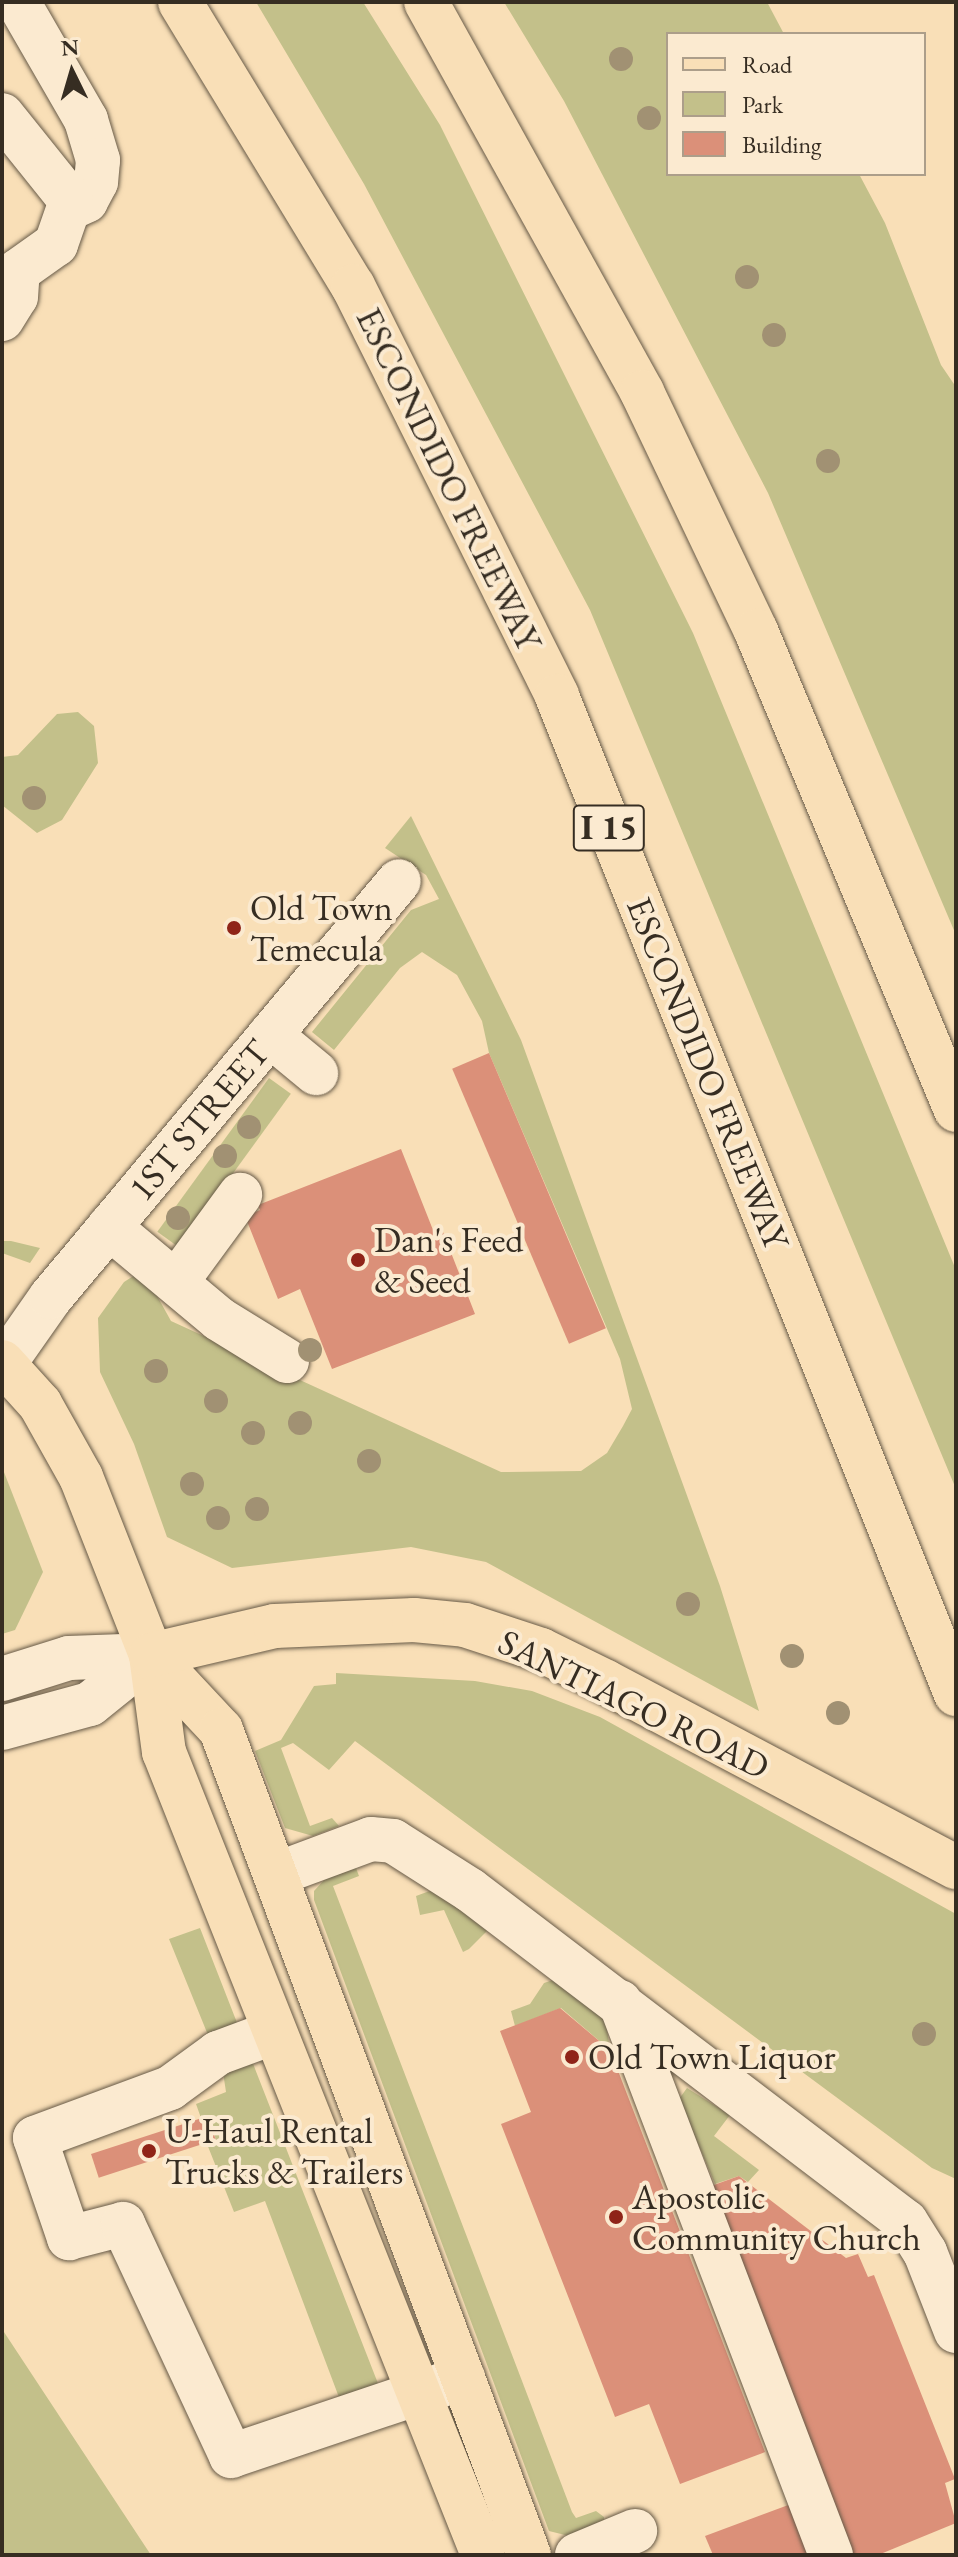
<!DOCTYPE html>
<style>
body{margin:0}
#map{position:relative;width:958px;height:2557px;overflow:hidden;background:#f9dfb7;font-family:"EB Garamond",serif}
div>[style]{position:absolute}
.green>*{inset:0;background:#c3c08a;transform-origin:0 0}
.building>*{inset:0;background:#db9079;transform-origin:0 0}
.roads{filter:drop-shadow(0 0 2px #675a47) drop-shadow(0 0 2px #675a47)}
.minor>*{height:44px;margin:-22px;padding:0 22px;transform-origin:22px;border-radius:22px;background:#fbead0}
.major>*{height:44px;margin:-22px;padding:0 22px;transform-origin:22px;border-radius:22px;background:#f9dfb7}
.highway>*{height:44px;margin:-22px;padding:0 22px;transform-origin:22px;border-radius:22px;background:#f9dfb7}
.trees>*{width:24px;height:24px;margin:-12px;border-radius:50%;background:#a19173}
.dots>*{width:22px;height:22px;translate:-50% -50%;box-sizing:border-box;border:4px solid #fbead0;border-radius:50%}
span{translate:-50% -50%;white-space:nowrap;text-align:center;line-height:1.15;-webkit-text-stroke:8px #fbead0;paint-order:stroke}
.shield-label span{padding:2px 6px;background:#fbead0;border:2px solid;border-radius:6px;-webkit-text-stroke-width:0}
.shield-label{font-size:34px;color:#362d22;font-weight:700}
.street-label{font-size:36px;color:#362d22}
.poi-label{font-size:36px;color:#362d22}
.left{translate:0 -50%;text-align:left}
.frame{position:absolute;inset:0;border:4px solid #362d22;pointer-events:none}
.legend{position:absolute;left:666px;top:32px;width:260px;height:144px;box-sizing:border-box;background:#fbead0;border:2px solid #ac9e8a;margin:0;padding:10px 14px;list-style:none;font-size:24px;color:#362d22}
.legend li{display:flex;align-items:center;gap:16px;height:40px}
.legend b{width:40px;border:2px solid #ac9e8a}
.north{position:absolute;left:32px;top:32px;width:80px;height:80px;-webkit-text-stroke:6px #fbead0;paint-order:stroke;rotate:355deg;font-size:22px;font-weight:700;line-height:32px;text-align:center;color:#362d22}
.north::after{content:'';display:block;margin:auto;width:28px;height:36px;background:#362d22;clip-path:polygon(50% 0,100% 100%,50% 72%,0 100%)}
</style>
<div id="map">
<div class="green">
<i style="clip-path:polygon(256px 2px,363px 2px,440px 125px,693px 633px,956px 1270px,956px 1489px,590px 610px,364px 184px)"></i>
<i style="clip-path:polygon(504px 2px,767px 2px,784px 34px,668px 34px,668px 174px,859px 174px,885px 223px,941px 365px,956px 387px,956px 935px,768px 493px,564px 101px)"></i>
<i style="clip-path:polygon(78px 712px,94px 726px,98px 763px,62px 820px,37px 833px,2px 805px,2px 757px,18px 755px,57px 714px)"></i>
<i style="clip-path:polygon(411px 816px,521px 1040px,720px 1586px,759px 1711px,486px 1562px,411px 1547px,232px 1568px,167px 1537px,134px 1444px,100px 1372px,98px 1318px,124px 1282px,135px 1275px,156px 1294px,171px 1321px,501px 1472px,581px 1471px,607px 1453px,623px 1426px,632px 1409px,620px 1359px,489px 1053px,482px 1021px,457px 975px,422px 952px,400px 968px,334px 1050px,312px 1032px,411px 910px,439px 899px,426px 875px,385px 848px)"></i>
<i style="left:269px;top:1078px;width:27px;height:190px;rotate:36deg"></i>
<i style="clip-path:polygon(2px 1241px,11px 1241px,40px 1248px,30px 1263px,2px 1253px)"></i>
<i style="clip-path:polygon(2px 1467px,43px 1572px,15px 1630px,2px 1634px)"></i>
<i style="clip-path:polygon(336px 1673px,475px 1681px,532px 1691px,600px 1717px,956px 1914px,956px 2179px,932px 2168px,355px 1741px,329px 1770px,293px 1743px,281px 1748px,310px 1826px,332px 1818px,339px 1826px,313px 1836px,285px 1828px,255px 1751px,281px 1740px,314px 1686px,336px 1684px)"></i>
<i style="clip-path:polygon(356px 1868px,359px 1876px,333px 1886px,572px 2512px,576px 2518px,596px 2511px,604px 2517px,604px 2522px,569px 2536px,549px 2531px,314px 1900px,314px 1891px,325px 1879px)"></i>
<i style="clip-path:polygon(435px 1889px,487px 1931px,469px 1949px,463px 1952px,444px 1910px,420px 1915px,416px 1896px)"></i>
<i style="clip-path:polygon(200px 1928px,379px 2386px,340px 2400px,265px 2201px,234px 2212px,207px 2144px,216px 2140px,208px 2116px,201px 2118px,196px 2104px,226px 2092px,223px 2072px,169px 1939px)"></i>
<i style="clip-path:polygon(556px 1979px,605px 2016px,610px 2050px,561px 2008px,515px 2026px,511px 2011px,530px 2004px,544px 1983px)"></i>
<i style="clip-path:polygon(687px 2088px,730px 2115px,714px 2136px,759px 2170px,748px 2182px,739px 2176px,715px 2184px,679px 2099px)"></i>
<i style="clip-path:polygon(2px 2329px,145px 2546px,151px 2555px,2px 2555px)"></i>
</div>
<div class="building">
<i style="left:489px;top:1053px;width:299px;height:40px;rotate:67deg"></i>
<i style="clip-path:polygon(401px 1149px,433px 1230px,441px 1227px,475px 1314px,332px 1369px,300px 1289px,278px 1299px,245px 1216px,260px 1210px,258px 1205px)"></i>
<i style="clip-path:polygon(560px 2008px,610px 2050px,765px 2452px,680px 2484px,649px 2404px,615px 2417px,501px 2124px,531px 2112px,500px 2031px)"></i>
<i style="left:208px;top:2116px;width:25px;height:123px;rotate:72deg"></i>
<i style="clip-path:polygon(739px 2176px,846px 2258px,858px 2254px,868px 2277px,874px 2275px,955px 2479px,945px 2483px,956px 2523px,878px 2555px,854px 2555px,711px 2186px)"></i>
<i style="clip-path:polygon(791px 2504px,810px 2555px,713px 2555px,705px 2536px)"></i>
</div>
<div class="roads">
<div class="minor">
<i style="left:18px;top:2px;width:136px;rotate:60deg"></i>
<i style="left:86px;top:120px;width:42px;rotate:73.3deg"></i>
<i style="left:98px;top:160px;width:22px;rotate:95deg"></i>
<i style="left:96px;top:182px;width:21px;rotate:118deg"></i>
<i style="left:86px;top:201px;width:17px;rotate:156deg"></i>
<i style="left:2px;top:115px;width:110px;rotate:51.3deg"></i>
<i style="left:71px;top:201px;width:46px;rotate:109.2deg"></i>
<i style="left:56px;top:244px;width:47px;rotate:144.6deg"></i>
<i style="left:2px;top:319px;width:26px;rotate:-58deg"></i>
<i style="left:16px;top:297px;width:26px;rotate:-86deg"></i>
<i style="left:270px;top:1035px;width:60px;rotate:39.6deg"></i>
<i style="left:109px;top:1227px;width:143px;rotate:39.9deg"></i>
<i style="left:219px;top:1319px;width:80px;rotate:31.7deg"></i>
<i style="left:177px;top:1281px;width:107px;rotate:-53.8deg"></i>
<i style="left:4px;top:1364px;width:82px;rotate:-55deg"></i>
<i style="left:51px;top:1297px;width:542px;rotate:-50.09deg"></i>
<i style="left:2px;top:1679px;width:70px;rotate:-17.4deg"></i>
<i style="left:69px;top:1658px;width:82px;rotate:-2.1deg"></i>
<i style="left:2px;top:1728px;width:91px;rotate:-15.3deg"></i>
<i style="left:90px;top:1704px;width:78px;rotate:-38.8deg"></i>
<i style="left:277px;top:1874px;width:100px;rotate:-20.4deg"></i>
<i style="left:371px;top:1839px;width:22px;rotate:5deg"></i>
<i style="left:393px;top:1841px;width:91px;rotate:32.5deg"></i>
<i style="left:470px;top:1890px;width:548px;rotate:37.29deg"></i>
<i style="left:906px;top:2222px;width:36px;rotate:58deg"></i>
<i style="left:925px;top:2252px;width:85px;rotate:68.6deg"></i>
<i style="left:620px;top:2002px;width:592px;rotate:69.12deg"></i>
<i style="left:272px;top:2033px;width:58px;rotate:159.7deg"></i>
<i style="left:218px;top:2053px;width:59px;rotate:143.9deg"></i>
<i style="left:170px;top:2088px;width:144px;rotate:159.7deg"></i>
<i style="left:35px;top:2138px;width:106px;rotate:71.2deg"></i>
<i style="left:69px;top:2238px;width:56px;rotate:-14.5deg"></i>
<i style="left:123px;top:2224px;width:256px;rotate:65deg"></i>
<i style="left:231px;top:2456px;width:245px;rotate:-18.6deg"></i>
<i style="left:577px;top:2555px;width:63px;rotate:-22.5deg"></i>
</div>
<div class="major">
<i style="left:2px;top:1362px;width:57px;rotate:47.9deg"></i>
<i style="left:40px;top:1404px;width:84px;rotate:60.7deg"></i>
<i style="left:81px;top:1477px;width:191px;rotate:68.5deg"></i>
<i style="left:151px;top:1655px;width:98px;rotate:82.4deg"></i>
<i style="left:164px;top:1752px;width:864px;rotate:68.33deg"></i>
<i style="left:151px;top:1655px;width:103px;rotate:47deg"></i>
<i style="left:221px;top:1730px;width:881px;rotate:69.53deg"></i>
<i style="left:151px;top:1655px;width:127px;rotate:-13.2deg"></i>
<i style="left:275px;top:1626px;width:139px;rotate:-2.5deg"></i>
<i style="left:414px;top:1620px;width:51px;rotate:5.6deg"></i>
<i style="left:465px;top:1625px;width:80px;rotate:18.2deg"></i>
<i style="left:541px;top:1650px;width:72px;rotate:26.2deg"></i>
<i style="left:606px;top:1682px;width:396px;rotate:27.9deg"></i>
</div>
<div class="highway">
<i style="left:180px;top:2px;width:333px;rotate:58.7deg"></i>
<i style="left:353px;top:286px;width:458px;rotate:63.5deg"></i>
<i style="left:557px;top:696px;width:1075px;rotate:68.21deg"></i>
<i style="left:426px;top:2px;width:446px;rotate:61deg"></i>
<i style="left:642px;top:392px;width:265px;rotate:64.5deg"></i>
<i style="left:756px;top:631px;width:519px;rotate:67.34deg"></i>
</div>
</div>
<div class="trees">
<i style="left:621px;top:59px"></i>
<i style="left:649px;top:118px"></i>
<i style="left:747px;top:277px"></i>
<i style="left:774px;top:335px"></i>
<i style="left:828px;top:461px"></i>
<i style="left:34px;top:798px"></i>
<i style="left:249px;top:1127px"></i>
<i style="left:225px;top:1156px"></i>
<i style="left:178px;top:1218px"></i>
<i style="left:310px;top:1350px"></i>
<i style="left:156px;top:1371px"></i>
<i style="left:216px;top:1401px"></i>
<i style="left:300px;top:1423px"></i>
<i style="left:253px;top:1433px"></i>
<i style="left:369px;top:1461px"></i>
<i style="left:192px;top:1484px"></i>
<i style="left:257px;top:1509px"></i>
<i style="left:218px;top:1518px"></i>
<i style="left:688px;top:1604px"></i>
<i style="left:792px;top:1656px"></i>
<i style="left:838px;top:1713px"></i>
<i style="left:924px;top:2034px"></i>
</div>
<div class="dots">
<i style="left:234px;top:928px;background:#8f2418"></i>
<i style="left:358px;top:1260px;background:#8f2418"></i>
<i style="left:572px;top:2057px;background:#8f2418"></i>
<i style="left:149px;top:2151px;background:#8f2418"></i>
<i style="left:616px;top:2217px;background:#8f2418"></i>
</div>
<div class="shield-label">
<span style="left:609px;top:828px">I 15</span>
</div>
<div class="street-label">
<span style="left:449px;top:479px;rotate:64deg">ESCONDIDO FREEWAY</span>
<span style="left:708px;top:1073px;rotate:68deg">ESCONDIDO FREEWAY</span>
<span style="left:199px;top:1120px;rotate:-50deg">1ST STREET</span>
<span style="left:634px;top:1704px;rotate:26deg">SANTIAGO ROAD</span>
</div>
<div class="poi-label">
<span class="left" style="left:250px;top:928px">Old Town<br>Temecula</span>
<span class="left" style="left:374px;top:1260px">Dan's Feed<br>&amp; Seed</span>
<span class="left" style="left:588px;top:2057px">Old Town Liquor</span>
<span class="left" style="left:165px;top:2151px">U-Haul Rental<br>Trucks &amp; Trailers</span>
<span class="left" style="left:632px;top:2217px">Apostolic<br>Community Church</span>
</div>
<div class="frame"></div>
<ul class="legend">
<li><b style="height:10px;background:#f9dfb7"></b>Road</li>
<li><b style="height:22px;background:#c3c08a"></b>Park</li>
<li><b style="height:22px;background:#db9079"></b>Building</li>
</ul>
<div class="north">N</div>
</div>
